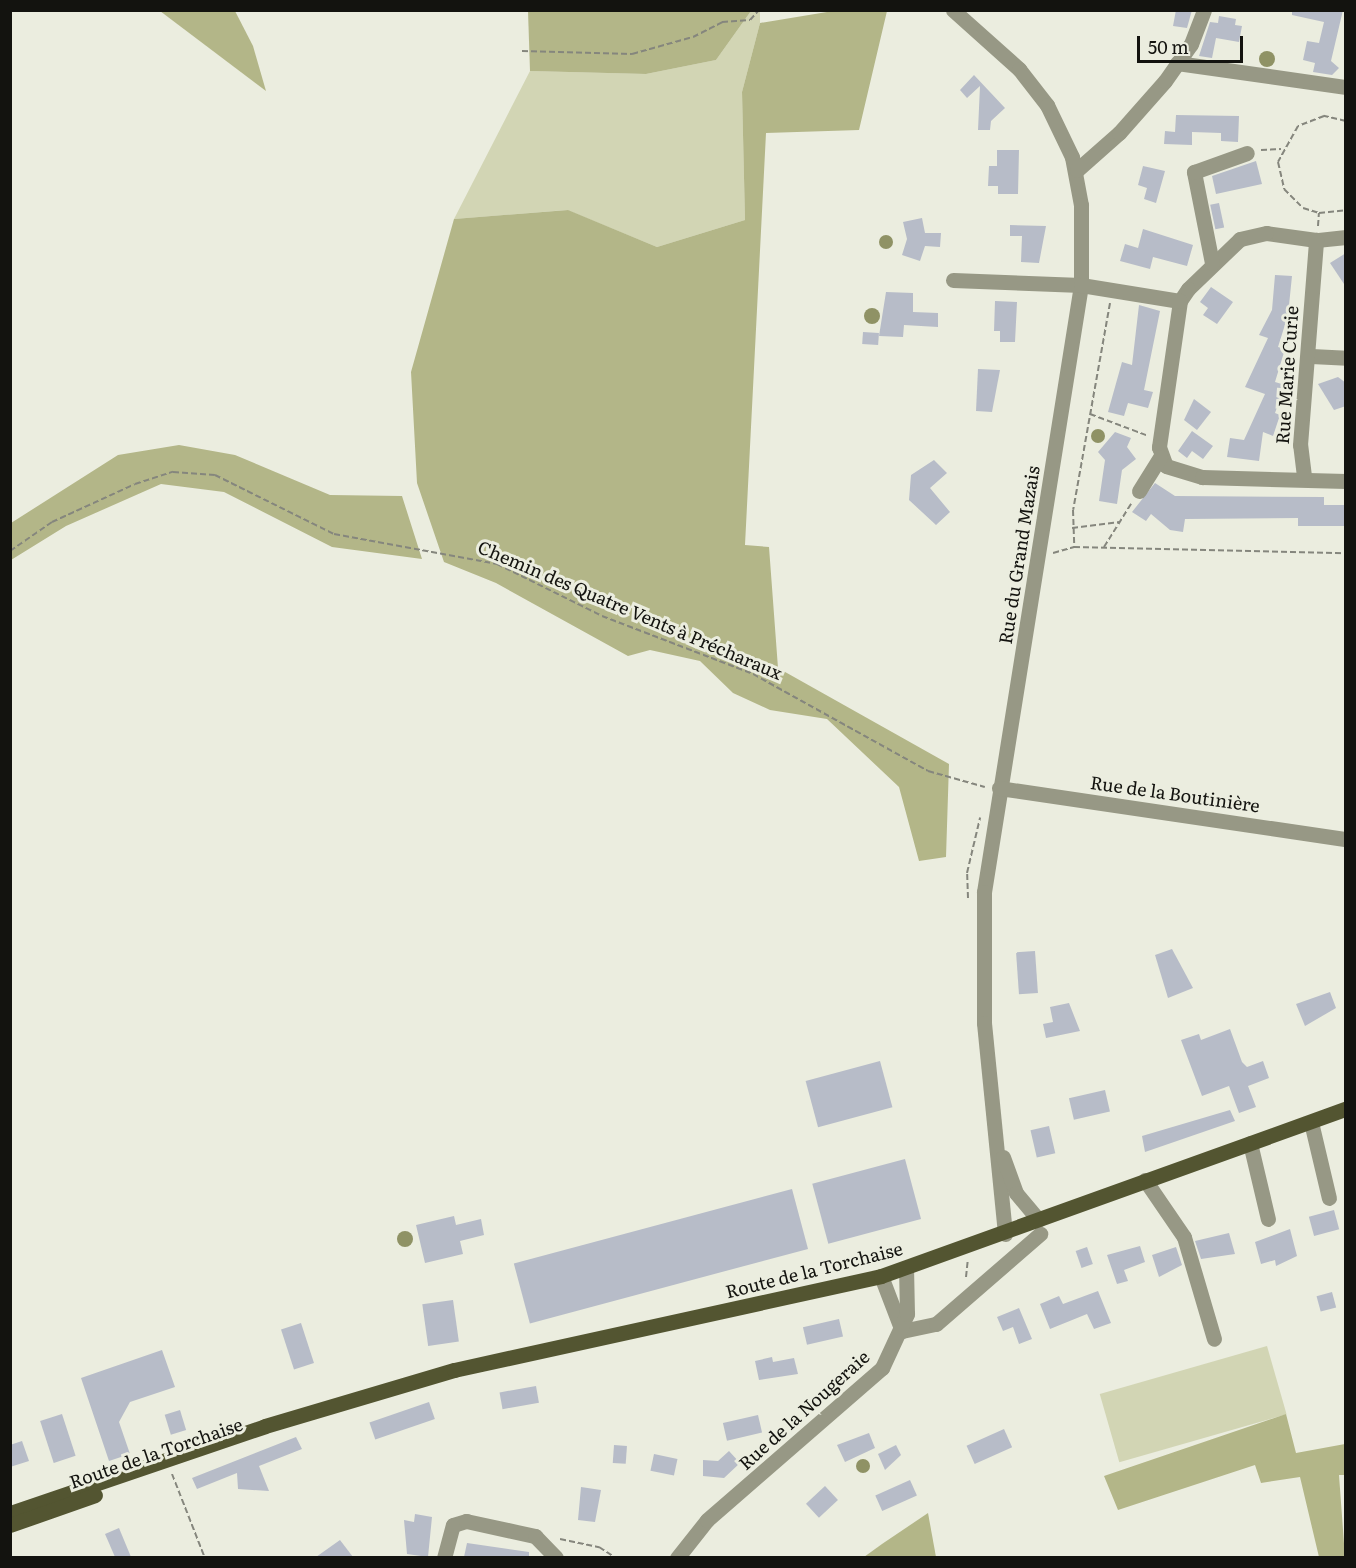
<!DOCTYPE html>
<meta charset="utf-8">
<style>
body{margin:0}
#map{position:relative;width:1356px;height:1568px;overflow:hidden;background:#ebeddf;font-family:Literata,serif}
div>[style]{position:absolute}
.green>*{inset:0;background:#d2d5b4;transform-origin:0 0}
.forest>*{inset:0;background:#b3b688}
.water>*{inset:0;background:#8f9265}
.round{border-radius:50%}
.building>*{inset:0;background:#b7bcc8;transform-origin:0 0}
.path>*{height:2px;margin-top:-1px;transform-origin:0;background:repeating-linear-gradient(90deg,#85867d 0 6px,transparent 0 9px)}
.minor>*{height:15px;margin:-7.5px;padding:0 7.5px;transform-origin:7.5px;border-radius:7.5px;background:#979885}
.major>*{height:15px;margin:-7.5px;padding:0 7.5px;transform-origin:7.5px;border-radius:7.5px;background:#535531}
span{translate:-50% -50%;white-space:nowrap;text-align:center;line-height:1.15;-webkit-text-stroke:6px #ebeddf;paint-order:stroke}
.street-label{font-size:18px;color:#13130f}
.frame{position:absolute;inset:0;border:12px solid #13130f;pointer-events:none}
.scale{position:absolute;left:1137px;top:36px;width:106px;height:27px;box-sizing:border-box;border:3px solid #13130f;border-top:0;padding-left:8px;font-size:18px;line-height:21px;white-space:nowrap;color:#13130f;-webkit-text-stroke:4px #ebeddf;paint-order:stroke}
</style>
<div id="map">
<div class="green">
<i style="clip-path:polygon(751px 11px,760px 11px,760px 23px,742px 92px,745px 220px,657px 247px,567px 210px,454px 219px,530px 71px,646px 74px,716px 60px)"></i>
<i style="left:1267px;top:1346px;width:71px;height:174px;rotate:74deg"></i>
</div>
<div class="forest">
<i style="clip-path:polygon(160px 11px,235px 11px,253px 46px,266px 91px)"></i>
<i style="clip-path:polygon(528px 11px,528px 10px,751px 11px,716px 60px,646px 74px,530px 71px)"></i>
<i style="clip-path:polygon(833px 11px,887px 11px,859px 130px,766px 133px,745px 545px,769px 547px,778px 668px,949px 764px,946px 857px,919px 861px,899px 787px,827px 719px,770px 710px,733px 693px,700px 661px,650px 650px,628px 656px,496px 583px,444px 562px,417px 483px,411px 372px,454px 219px,568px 210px,657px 247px,745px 220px,742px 92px,760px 23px)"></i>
<i style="clip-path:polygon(179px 445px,235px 455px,330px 495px,402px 496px,422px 559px,332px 547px,224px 492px,161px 484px,66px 526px,11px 560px,11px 523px,118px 455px)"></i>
<i style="clip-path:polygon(1286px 1414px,1296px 1453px,1345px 1444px,1345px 1475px,1339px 1475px,1345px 1557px,1319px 1557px,1300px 1477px,1261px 1483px,1255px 1465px,1118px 1510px,1104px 1476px)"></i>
<i style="clip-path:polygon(928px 1513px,936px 1557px,864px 1557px,882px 1544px)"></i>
</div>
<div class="water">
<i class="round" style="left:1259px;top:51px;width:16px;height:16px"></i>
<i class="round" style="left:879px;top:235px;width:14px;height:14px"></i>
<i class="round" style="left:864px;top:308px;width:16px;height:16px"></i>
<i class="round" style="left:1091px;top:429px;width:14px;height:14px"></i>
<i class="round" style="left:397px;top:1231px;width:16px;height:16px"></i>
<i class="round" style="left:856px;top:1459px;width:14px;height:14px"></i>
</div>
<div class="building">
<i style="clip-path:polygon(1176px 10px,1192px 10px,1187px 28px,1173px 26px)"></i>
<i style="clip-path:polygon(1292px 10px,1343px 10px,1331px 61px,1339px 68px,1332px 75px,1313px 72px,1315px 63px,1303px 60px,1307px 41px,1319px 43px,1324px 22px,1292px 15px)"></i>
<i style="clip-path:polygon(1219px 16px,1236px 19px,1235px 25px,1242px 26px,1239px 42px,1216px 38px,1212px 58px,1199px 56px,1210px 22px,1218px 23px)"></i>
<i style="clip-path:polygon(974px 75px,1005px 108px,991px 121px,990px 130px,978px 130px,980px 86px,967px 98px,960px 90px)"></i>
<i style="clip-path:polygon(1176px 115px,1239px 116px,1238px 142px,1221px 141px,1221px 133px,1192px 132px,1192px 145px,1164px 144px,1165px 131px,1175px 132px)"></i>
<i style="clip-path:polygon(997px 150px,1019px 150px,1018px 194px,998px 194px,998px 186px,988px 186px,989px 166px,997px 166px)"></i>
<i style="clip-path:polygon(1256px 161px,1262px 184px,1216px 194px,1212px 176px)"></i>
<i style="clip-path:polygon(1143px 166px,1165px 171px,1156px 203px,1144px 199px,1147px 188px,1138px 185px)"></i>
<i style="left:1219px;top:203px;width:25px;height:9px;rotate:78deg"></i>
<i style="clip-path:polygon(922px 218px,925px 233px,941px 233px,940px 247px,925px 246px,920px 261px,902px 255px,907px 239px,903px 222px)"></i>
<i style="clip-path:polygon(1010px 225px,1046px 226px,1039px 263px,1021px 262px,1022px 236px,1010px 236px)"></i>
<i style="clip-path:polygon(1143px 229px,1193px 245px,1187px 266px,1153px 257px,1150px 269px,1120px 261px,1125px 244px,1138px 248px)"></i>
<i style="clip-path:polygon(1346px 253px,1346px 287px,1330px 263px)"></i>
<i style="clip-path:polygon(1275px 275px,1292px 276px,1288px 315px,1278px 347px,1285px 349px,1275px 382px,1285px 385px,1275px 413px,1280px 415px,1273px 436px,1263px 432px,1259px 461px,1227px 457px,1230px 438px,1244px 440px,1265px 394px,1245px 387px,1268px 338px,1259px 335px,1272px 310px)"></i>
<i style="clip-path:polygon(1211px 287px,1233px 302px,1217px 324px,1203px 315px,1208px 308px,1200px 302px)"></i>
<i style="clip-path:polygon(886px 292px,913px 293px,913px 312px,938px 313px,938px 327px,904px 325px,903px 337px,879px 336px)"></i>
<i style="clip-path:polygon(995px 301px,1017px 302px,1015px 342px,1000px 342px,1000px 331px,994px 331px)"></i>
<i style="clip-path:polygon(1139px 305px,1160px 311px,1144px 390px,1153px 392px,1148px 408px,1128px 403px,1124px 416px,1108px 412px,1122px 362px,1132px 365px)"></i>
<i style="left:863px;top:332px;width:16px;height:12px;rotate:4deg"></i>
<i style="clip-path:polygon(978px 369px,1000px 370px,992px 412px,976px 411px)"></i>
<i style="clip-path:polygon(1338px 377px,1346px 383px,1346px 406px,1334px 410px,1318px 384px)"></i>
<i style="clip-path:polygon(1194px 399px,1211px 412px,1197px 430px,1184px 420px)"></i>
<i style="clip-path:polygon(1192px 431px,1213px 446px,1203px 459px,1192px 451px,1187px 458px,1178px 451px)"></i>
<i style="clip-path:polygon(1115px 432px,1131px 438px,1127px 447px,1136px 459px,1122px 470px,1117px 504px,1099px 501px,1105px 460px,1098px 452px)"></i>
<i style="clip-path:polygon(934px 460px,947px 473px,930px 488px,950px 512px,936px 525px,909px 500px,911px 475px)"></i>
<i style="clip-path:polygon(1155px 483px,1175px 496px,1324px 497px,1324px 505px,1346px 505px,1346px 526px,1298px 526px,1298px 518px,1185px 519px,1183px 532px,1170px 530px,1151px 514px,1146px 521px,1132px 512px)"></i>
<i style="clip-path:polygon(1172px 949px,1193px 988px,1168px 998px,1155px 955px)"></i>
<i style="left:1035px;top:951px;width:42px;height:19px;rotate:86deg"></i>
<i style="clip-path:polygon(1330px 992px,1336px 1008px,1305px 1026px,1296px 1004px)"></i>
<i style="clip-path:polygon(1069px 1003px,1080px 1031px,1046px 1038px,1043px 1024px,1053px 1022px,1050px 1007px)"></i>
<i style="clip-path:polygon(1230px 1029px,1242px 1062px,1247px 1067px,1263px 1061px,1269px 1078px,1248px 1086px,1256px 1107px,1239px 1113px,1229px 1086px,1202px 1096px,1181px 1040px,1199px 1034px,1201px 1040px)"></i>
<i style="left:880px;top:1061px;width:48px;height:77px;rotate:75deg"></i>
<i style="left:1105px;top:1090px;width:22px;height:37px;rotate:77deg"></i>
<i style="clip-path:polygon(1230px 1110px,1235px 1121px,1145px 1152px,1142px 1136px)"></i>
<i style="left:1049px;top:1126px;width:28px;height:19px;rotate:77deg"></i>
<i style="left:905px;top:1159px;width:62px;height:96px;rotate:75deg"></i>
<i style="left:792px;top:1189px;width:62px;height:288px;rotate:75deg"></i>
<i style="left:1334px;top:1210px;width:20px;height:26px;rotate:75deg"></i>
<i style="clip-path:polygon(454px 1216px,456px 1225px,481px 1219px,484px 1235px,460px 1241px,463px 1254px,425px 1263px,416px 1225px)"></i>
<i style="clip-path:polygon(1290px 1229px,1297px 1256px,1276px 1266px,1275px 1260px,1261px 1264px,1255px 1242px)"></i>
<i style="clip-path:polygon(1229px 1233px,1235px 1254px,1201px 1259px,1195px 1241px)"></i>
<i style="clip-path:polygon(1140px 1246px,1145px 1262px,1124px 1270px,1128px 1281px,1117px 1284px,1107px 1255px)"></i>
<i style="left:1087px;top:1247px;width:18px;height:12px;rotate:71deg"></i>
<i style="clip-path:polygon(1176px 1247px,1182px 1265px,1159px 1277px,1152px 1255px)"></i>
<i style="clip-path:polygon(1098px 1291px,1111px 1323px,1094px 1329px,1087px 1314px,1050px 1329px,1040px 1304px,1059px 1296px,1063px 1304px)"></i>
<i style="left:1332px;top:1292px;width:16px;height:16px;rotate:75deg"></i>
<i style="left:453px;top:1300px;width:42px;height:31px;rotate:82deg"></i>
<i style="clip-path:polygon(1019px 1308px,1032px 1339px,1019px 1344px,1013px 1327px,1003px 1331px,997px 1317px)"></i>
<i style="left:839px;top:1319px;width:18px;height:37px;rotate:77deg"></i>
<i style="left:301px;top:1323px;width:42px;height:21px;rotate:72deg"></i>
<i style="clip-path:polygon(162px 1350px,175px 1387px,130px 1402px,119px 1422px,130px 1454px,109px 1461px,81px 1378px)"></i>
<i style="clip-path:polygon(772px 1357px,773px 1362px,794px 1358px,798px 1374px,759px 1380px,755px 1361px)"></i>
<i style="left:536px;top:1386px;width:17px;height:37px;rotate:80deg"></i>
<i style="left:429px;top:1402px;width:18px;height:63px;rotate:71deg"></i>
<i style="left:180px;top:1410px;width:21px;height:16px;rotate:73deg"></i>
<i style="left:62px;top:1414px;width:44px;height:23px;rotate:72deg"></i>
<i style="left:758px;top:1415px;width:18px;height:36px;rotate:77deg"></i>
<i style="left:1004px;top:1429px;width:20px;height:41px;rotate:66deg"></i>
<i style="clip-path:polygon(869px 1433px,875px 1448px,845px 1462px,837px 1445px)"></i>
<i style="clip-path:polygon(296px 1437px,302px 1449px,259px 1466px,269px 1491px,238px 1489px,237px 1473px,197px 1489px,192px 1478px)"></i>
<i style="clip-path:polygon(22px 1441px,29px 1461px,10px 1467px,10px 1445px)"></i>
<i style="left:614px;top:1445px;width:13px;height:18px;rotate:4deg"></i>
<i style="clip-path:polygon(896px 1445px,901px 1455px,885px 1470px,878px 1454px)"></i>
<i style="clip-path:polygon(729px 1451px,740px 1463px,724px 1478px,703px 1476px,703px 1460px,718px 1461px)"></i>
<i style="left:654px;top:1454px;width:24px;height:17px;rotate:12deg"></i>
<i style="left:910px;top:1480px;width:17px;height:38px;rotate:66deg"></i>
<i style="left:825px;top:1486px;width:19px;height:26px;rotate:47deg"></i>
<i style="clip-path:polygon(581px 1487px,601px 1490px,595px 1522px,578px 1520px)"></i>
<i style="clip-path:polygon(415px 1514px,432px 1517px,428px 1557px,407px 1554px,404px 1520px,414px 1522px)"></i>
<i style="clip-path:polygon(119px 1528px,131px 1557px,115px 1557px,105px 1534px)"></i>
<i style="clip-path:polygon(340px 1540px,353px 1557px,316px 1557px)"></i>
<i style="clip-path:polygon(467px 1543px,529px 1552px,529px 1557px,464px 1557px)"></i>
</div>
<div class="path">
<i style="left:522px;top:51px;width:110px;rotate:1.6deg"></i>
<i style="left:632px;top:54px;width:63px;rotate:-15.6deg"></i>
<i style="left:693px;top:37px;width:33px;rotate:-27deg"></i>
<i style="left:722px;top:22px;width:28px;rotate:-4deg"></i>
<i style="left:750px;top:20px;width:13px;rotate:-48deg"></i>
<i style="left:1346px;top:121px;width:23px;rotate:-167deg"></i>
<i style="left:1324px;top:116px;width:28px;rotate:159deg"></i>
<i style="left:1298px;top:126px;width:41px;rotate:119.1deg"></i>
<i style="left:1278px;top:162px;width:28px;rotate:77deg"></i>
<i style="left:1284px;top:189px;width:27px;rotate:45deg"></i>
<i style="left:1303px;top:208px;width:17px;rotate:17deg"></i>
<i style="left:1319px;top:213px;width:27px;rotate:-6deg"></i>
<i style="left:1261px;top:150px;width:20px;rotate:-3deg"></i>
<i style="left:1318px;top:226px;width:13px;rotate:-86deg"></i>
<i style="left:1110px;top:303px;width:210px;rotate:100.1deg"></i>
<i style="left:1073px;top:510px;width:37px;rotate:88deg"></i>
<i style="left:1074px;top:547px;width:272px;rotate:1.3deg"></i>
<i style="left:1090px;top:414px;width:60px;rotate:20.6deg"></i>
<i style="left:1072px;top:528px;width:48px;rotate:-7.1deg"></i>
<i style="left:1104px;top:547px;width:51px;rotate:-57.9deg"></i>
<i style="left:10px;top:551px;width:51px;rotate:-34.6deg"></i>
<i style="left:52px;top:522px;width:91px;rotate:-24.6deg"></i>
<i style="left:135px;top:484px;width:40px;rotate:-18deg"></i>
<i style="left:173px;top:472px;width:42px;rotate:4.1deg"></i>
<i style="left:215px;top:475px;width:133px;rotate:26.4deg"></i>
<i style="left:334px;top:534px;width:166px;rotate:10.4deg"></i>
<i style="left:497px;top:564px;width:117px;rotate:26.3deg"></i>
<i style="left:602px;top:616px;width:162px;rotate:21deg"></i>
<i style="left:753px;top:674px;width:200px;rotate:29deg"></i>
<i style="left:928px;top:771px;width:59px;rotate:15.7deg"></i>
<i style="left:1053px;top:553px;width:22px;rotate:-16deg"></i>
<i style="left:968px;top:898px;width:25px;rotate:-92deg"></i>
<i style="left:967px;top:873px;width:57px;rotate:-76.7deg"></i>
<i style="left:966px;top:1277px;width:18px;rotate:-84deg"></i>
<i style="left:172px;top:1474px;width:90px;rotate:68.6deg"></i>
<i style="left:560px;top:1539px;width:40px;rotate:12deg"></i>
<i style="left:599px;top:1547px;width:20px;rotate:33deg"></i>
</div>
<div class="minor">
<i style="left:953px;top:10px;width:89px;rotate:41.8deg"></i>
<i style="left:1019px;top:69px;width:46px;rotate:52.1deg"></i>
<i style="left:1047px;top:105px;width:58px;rotate:64.3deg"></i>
<i style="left:1072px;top:157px;width:49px;rotate:79.4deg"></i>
<i style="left:1081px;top:205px;width:80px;rotate:90deg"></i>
<i style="left:1081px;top:285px;width:615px;rotate:99.08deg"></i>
<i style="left:984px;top:892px;width:131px;rotate:90deg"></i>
<i style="left:984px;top:1023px;width:212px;rotate:84.3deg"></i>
<i style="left:1177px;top:63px;width:171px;rotate:8.1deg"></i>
<i style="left:1077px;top:170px;width:56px;rotate:-41.4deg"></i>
<i style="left:1119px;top:133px;width:69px;rotate:-48.5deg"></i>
<i style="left:1165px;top:81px;width:45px;rotate:-54.9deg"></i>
<i style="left:1191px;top:44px;width:36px;rotate:-69deg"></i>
<i style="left:1346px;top:237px;width:30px;rotate:174deg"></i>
<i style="left:1316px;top:240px;width:50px;rotate:-172deg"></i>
<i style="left:1266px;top:233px;width:27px;rotate:167deg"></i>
<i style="left:1240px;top:239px;width:72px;rotate:136.1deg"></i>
<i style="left:1188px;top:289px;width:14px;rotate:124deg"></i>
<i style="left:1180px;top:301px;width:148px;rotate:98.2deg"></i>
<i style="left:1159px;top:447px;width:20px;rotate:70deg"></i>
<i style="left:1166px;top:466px;width:38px;rotate:17deg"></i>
<i style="left:1202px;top:477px;width:144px;rotate:1.6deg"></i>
<i style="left:1212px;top:263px;width:93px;rotate:-101.2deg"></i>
<i style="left:1194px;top:172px;width:56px;rotate:-19.7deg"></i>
<i style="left:953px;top:280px;width:128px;rotate:2.2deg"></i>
<i style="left:1081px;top:285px;width:100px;rotate:9.2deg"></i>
<i style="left:1311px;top:356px;width:35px;rotate:3deg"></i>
<i style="left:1304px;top:476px;width:31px;rotate:-97deg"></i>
<i style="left:1300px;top:445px;width:206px;rotate:-85.5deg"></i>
<i style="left:1139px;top:491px;width:40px;rotate:-58deg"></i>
<i style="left:999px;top:788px;width:351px;rotate:8.4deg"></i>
<i style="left:1311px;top:1122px;width:78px;rotate:76.7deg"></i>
<i style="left:1250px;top:1143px;width:78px;rotate:76.7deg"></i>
<i style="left:1003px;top:1157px;width:38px;rotate:70deg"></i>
<i style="left:1016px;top:1193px;width:35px;rotate:50deg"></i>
<i style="left:1145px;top:1180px;width:69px;rotate:55.6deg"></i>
<i style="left:1184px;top:1237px;width:106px;rotate:73.6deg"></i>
<i style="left:881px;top:1276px;width:59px;rotate:69.1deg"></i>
<i style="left:902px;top:1331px;width:35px;rotate:-12deg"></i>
<i style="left:936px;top:1324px;width:138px;rotate:-40.9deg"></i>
<i style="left:444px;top:1558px;width:34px;rotate:-75deg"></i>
<i style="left:453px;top:1525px;width:14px;rotate:-17deg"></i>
<i style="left:466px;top:1521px;width:71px;rotate:12.3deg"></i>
<i style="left:535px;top:1536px;width:30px;rotate:46deg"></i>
<i style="left:677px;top:1558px;width:48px;rotate:-51.7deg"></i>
<i style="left:707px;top:1520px;width:232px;rotate:-41deg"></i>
<i style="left:882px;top:1368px;width:60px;rotate:-65.2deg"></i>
<i style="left:907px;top:1314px;width:46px;rotate:-91.2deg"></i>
</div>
<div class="major">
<i style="left:10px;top:1513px;width:269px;rotate:-18.8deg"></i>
<i style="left:265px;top:1426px;width:197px;rotate:-16.5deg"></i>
<i style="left:454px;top:1370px;width:437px;rotate:-12.4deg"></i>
<i style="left:881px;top:1276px;width:494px;rotate:-19.8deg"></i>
<i style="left:10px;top:1525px;width:90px;rotate:-19.4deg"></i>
</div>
<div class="street-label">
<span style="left:1287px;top:375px;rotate:-86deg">Rue Marie Curie</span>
<span style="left:1019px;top:555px;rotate:-81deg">Rue du Grand Mazais</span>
<span style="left:630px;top:610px;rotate:23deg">Chemin des Quatre Vents à Précharaux</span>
<span style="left:1175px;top:794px;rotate:8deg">Rue de la Boutinière</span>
<span style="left:814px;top:1270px;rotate:-14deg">Route de la Torchaise</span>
<span style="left:804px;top:1410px;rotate:-42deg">Rue de la Nougeraie</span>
<span style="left:156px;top:1453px;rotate:-19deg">Route de la Torchaise</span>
</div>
<div class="frame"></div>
<div class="scale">50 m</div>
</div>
